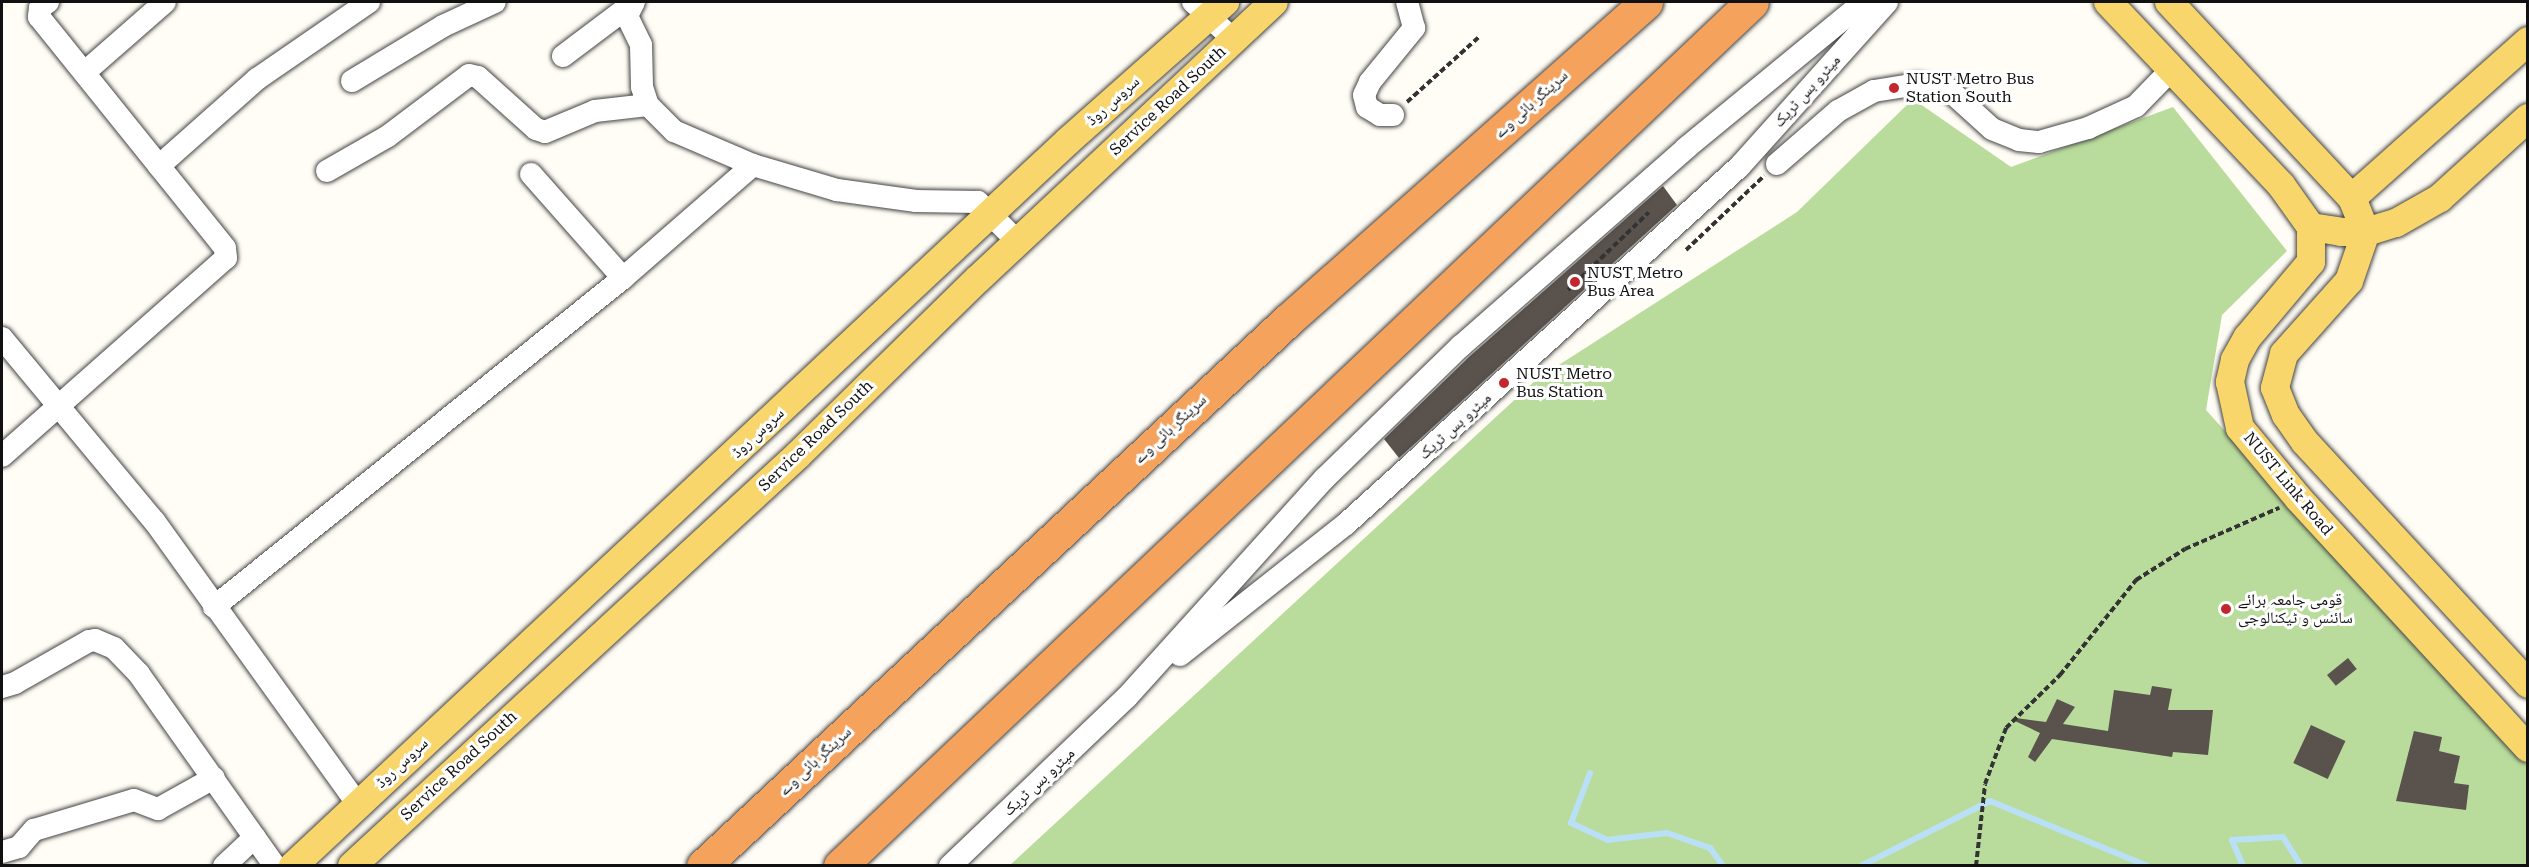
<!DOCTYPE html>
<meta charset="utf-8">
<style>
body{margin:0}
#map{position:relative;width:2529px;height:867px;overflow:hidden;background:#fffdf5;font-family:"Roboto Serif","Noto Naskh Arabic",serif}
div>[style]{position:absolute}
.forest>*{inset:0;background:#b9dc9c}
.stream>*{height:6px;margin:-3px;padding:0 3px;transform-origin:3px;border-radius:3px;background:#b9e0f7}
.building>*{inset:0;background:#5a524d;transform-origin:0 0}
.path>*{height:4px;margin-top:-2px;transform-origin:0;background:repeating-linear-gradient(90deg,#333 0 6px,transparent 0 9px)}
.roads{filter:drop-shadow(0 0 2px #444) drop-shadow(0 0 2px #444)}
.minor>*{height:22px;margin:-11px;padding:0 11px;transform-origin:11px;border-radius:11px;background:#fff}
.major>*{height:28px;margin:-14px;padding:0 14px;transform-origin:14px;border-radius:14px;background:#f9d66b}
.highway>*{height:33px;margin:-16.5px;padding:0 16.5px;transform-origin:16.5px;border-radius:16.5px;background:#f5a25d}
.dots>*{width:16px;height:16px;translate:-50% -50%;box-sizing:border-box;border:3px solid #fff;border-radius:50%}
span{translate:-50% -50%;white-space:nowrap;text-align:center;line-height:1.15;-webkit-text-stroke:6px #fff;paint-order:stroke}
.poi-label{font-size:16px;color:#111}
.left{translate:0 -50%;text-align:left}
.street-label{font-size:16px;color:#111}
.frame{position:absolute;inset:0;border:3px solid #111;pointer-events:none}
</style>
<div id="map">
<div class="forest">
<i style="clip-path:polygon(1913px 99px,2011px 167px,2173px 107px,2287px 251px,2222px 315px,2206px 410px,2527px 765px,2527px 865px,1009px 866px,1537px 379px,1797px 212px)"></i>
</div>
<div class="stream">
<i style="left:1590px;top:773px;width:53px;rotate:110.8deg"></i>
<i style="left:1571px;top:823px;width:40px;rotate:25deg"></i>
<i style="left:1607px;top:840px;width:60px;rotate:-6.7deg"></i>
<i style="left:1667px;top:833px;width:46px;rotate:19.2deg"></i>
<i style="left:1710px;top:848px;width:22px;rotate:54deg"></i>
<i style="left:1861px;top:866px;width:144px;rotate:-26.7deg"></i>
<i style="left:1990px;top:801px;width:171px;rotate:22.4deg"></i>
<i style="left:2243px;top:866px;width:28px;rotate:-113deg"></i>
<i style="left:2232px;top:840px;width:51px;rotate:-3.4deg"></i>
<i style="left:2283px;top:837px;width:34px;rotate:58deg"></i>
</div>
<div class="building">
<i style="clip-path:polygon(1663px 186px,1677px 205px,1399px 458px,1384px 439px,1470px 356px)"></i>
<i style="left:2348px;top:658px;width:14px;height:27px;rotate:51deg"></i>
<i style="clip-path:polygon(2152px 686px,2172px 689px,2168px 710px,2213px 710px,2208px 755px,2173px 752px,2172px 757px,2052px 739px,2035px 762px,2028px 757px,2040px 733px,2015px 721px,2016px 718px,2046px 722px,2057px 699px,2075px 707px,2063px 724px,2108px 731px,2114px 690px,2150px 695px)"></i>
<i style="left:2311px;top:725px;width:38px;height:42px;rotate:25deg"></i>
<i style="clip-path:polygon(2414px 731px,2442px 737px,2439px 751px,2460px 756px,2454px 783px,2469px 785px,2466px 810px,2396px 801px)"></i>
</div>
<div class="path">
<i style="left:1407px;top:102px;width:98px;rotate:-42.1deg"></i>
<i style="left:1686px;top:250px;width:108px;rotate:-43.5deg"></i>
<i style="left:1568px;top:290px;width:112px;rotate:-43.9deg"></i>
<i style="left:1976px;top:866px;width:82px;rotate:-83.7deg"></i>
<i style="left:1985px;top:784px;width:60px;rotate:-69.4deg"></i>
<i style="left:2006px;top:728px;width:76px;rotate:-44.5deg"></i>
<i style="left:2060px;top:675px;width:122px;rotate:-51.3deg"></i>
<i style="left:2136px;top:580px;width:58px;rotate:-32.3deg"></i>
<i style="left:2185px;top:549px;width:103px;rotate:-23.6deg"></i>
</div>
<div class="roads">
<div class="minor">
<i style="left:634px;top:2px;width:16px;rotate:117deg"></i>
<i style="left:627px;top:16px;width:32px;rotate:64deg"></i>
<i style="left:641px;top:45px;width:42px;rotate:88.6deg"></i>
<i style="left:642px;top:87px;width:19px;rotate:72deg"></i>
<i style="left:648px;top:105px;width:37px;rotate:45deg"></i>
<i style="left:674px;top:131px;width:86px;rotate:23.3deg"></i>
<i style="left:753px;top:165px;width:88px;rotate:16.6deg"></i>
<i style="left:837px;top:190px;width:80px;rotate:7.9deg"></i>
<i style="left:916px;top:201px;width:62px;rotate:0.9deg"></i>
<i style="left:978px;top:202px;width:57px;rotate:45deg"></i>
<i style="left:1193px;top:2px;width:56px;rotate:42.8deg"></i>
<i style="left:563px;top:56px;width:81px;rotate:-37deg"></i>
<i style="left:85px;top:72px;width:106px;rotate:-41.2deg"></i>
<i style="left:352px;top:81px;width:106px;rotate:-31.1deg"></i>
<i style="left:443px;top:26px;width:57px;rotate:-24.8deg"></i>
<i style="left:1393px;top:115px;width:13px;rotate:180deg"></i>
<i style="left:1380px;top:115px;width:15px;rotate:-148deg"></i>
<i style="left:1367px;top:107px;width:12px;rotate:-104deg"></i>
<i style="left:1364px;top:95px;width:14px;rotate:-65deg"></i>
<i style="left:1370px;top:82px;width:70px;rotate:-50.8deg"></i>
<i style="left:1414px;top:28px;width:27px;rotate:-105deg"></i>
<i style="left:1777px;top:164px;width:81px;rotate:-41deg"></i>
<i style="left:1838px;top:111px;width:41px;rotate:-29.1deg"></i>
<i style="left:1874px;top:91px;width:45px;rotate:-9deg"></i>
<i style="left:1918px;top:84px;width:30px;rotate:9deg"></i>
<i style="left:1948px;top:89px;width:59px;rotate:42.3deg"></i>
<i style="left:1992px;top:129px;width:29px;rotate:22deg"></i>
<i style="left:2019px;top:140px;width:20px;rotate:6deg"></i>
<i style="left:2039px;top:142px;width:51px;rotate:-15.9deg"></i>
<i style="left:2088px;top:128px;width:53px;rotate:-24.6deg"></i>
<i style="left:2136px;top:106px;width:52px;rotate:-45.8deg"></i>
<i style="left:159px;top:166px;width:131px;rotate:-41.6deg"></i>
<i style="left:257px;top:79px;width:136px;rotate:-34.5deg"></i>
<i style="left:327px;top:171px;width:70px;rotate:-29.8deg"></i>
<i style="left:388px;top:136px;width:101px;rotate:-37deg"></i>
<i style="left:469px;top:75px;width:9px;rotate:13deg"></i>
<i style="left:478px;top:77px;width:78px;rotate:41.9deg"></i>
<i style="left:536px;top:129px;width:9px;rotate:18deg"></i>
<i style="left:545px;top:132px;width:54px;rotate:-22.8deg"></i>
<i style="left:595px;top:111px;width:53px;rotate:-6.5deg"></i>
<i style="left:531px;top:174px;width:139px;rotate:48.5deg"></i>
<i style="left:2px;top:338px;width:239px;rotate:50.3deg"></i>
<i style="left:155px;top:522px;width:347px;rotate:54.3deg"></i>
<i style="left:2px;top:456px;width:299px;rotate:-41.5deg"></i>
<i style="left:226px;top:258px;width:10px;rotate:-96deg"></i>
<i style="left:225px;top:248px;width:297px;rotate:-128.8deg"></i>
<i style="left:39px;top:17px;width:9px;rotate:-84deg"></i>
<i style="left:40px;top:8px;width:10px;rotate:-37deg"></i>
<i style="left:214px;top:607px;width:525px;rotate:-38.81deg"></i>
<i style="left:623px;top:278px;width:172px;rotate:-41deg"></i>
<i style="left:1180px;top:655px;width:211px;rotate:-38.3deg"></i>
<i style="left:1346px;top:524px;width:532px;rotate:-42.26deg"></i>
<i style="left:1740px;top:166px;width:220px;rotate:-48.1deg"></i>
<i style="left:2px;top:687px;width:14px;rotate:-17deg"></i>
<i style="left:15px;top:683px;width:85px;rotate:-29.6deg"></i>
<i style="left:89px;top:641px;width:6px;rotate:-9deg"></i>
<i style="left:95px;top:640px;width:21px;rotate:23deg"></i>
<i style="left:114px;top:648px;width:36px;rotate:46deg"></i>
<i style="left:139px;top:674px;width:235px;rotate:54.7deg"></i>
<i style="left:2px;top:852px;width:18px;rotate:-16deg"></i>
<i style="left:19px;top:847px;width:23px;rotate:-49deg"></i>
<i style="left:34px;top:830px;width:104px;rotate:-16.7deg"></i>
<i style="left:134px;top:800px;width:26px;rotate:21deg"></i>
<i style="left:158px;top:809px;width:64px;rotate:-29deg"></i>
<i style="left:224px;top:866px;width:42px;rotate:-43.1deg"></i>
<i style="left:950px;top:866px;width:245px;rotate:-43.7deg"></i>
<i style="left:1127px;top:697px;width:294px;rotate:-47.9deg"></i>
<i style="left:1324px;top:479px;width:191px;rotate:-44.2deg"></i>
<i style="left:1461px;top:346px;width:300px;rotate:-41.3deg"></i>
<i style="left:1686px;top:148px;width:230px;rotate:-39.4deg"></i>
</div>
<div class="major">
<i style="left:2108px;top:2px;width:252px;rotate:46.6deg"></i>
<i style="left:2281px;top:185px;width:52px;rotate:54.5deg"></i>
<i style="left:2311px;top:227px;width:35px;rotate:90deg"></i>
<i style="left:2311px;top:262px;width:99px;rotate:130.1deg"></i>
<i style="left:2247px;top:338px;width:25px;rotate:119deg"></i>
<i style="left:2235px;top:360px;width:23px;rotate:103deg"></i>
<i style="left:2230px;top:382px;width:47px;rotate:77.7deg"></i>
<i style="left:2240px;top:428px;width:92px;rotate:50.3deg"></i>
<i style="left:2299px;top:499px;width:338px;rotate:47.4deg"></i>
<i style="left:2169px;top:2px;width:268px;rotate:47deg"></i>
<i style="left:2352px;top:198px;width:37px;rotate:68deg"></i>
<i style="left:2366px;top:232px;width:52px;rotate:109.1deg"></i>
<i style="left:2349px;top:281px;width:98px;rotate:131.7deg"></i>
<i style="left:2284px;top:354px;width:35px;rotate:105deg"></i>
<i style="left:2275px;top:388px;width:29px;rotate:68deg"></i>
<i style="left:2286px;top:415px;width:33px;rotate:55deg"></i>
<i style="left:2305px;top:442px;width:329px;rotate:47.3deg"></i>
<i style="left:2352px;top:198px;width:236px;rotate:-41.7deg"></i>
<i style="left:2311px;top:227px;width:30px;rotate:9deg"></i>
<i style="left:2341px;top:232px;width:25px"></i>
<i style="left:2366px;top:232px;width:31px;rotate:-17deg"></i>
<i style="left:2396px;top:223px;width:51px;rotate:-29.6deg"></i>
<i style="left:2440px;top:198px;width:119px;rotate:-42.3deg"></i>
<i style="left:293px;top:866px;width:1061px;rotate:-43.09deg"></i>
<i style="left:1068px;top:141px;width:210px;rotate:-41.5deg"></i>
<i style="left:352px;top:866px;width:606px;rotate:-42.66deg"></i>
<i style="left:798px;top:455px;width:252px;rotate:-44.4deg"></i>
<i style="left:978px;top:279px;width:405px;rotate:-43.1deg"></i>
</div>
<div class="highway">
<i style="left:703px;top:866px;width:799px;rotate:-43.02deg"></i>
<i style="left:1287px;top:321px;width:480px;rotate:-41.6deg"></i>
<i style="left:840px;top:866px;width:1256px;rotate:-43.45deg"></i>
</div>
</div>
<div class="dots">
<i style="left:1894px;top:88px;background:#c4262e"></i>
<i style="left:1575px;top:282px;background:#c4262e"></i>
<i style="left:1504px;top:383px;background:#c4262e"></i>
<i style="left:2226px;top:609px;background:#c4262e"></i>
</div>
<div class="poi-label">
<span class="left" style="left:1906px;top:88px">NUST Metro Bus<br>Station South</span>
<span class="left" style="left:1587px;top:282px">NUST Metro<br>Bus Area</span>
<span class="left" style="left:1516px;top:383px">NUST Metro<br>Bus Station</span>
<span class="left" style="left:2238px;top:609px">قومی جامعہ برائے<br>سائنس و ٹیکنالوجی</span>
</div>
<div class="street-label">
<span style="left:1807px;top:91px;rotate:-48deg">میٹرو بس ٹریک</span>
<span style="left:1113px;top:101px;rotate:-42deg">سروس روڈ</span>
<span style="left:1168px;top:101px;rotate:-43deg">Service Road South</span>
<span style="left:1531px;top:104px;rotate:-42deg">سرینگر ہائی وے</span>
<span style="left:1455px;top:426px;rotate:-42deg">میٹرو بس ٹریک</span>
<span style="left:1170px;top:429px;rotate:-43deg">سرینگر ہائی وے</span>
<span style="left:758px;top:433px;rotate:-43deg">سروس روڈ</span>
<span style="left:816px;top:436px;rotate:-44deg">Service Road South</span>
<span style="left:2288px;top:484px;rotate:50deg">NUST Link Road</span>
<span style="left:815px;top:761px;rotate:-43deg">سرینگر ہائی وے</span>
<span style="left:402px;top:763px;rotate:-43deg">سروس روڈ</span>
<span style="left:459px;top:766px;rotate:-43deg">Service Road South</span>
<span style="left:1039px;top:782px;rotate:-43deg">میٹرو بس ٹریک</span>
</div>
<div class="frame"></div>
</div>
